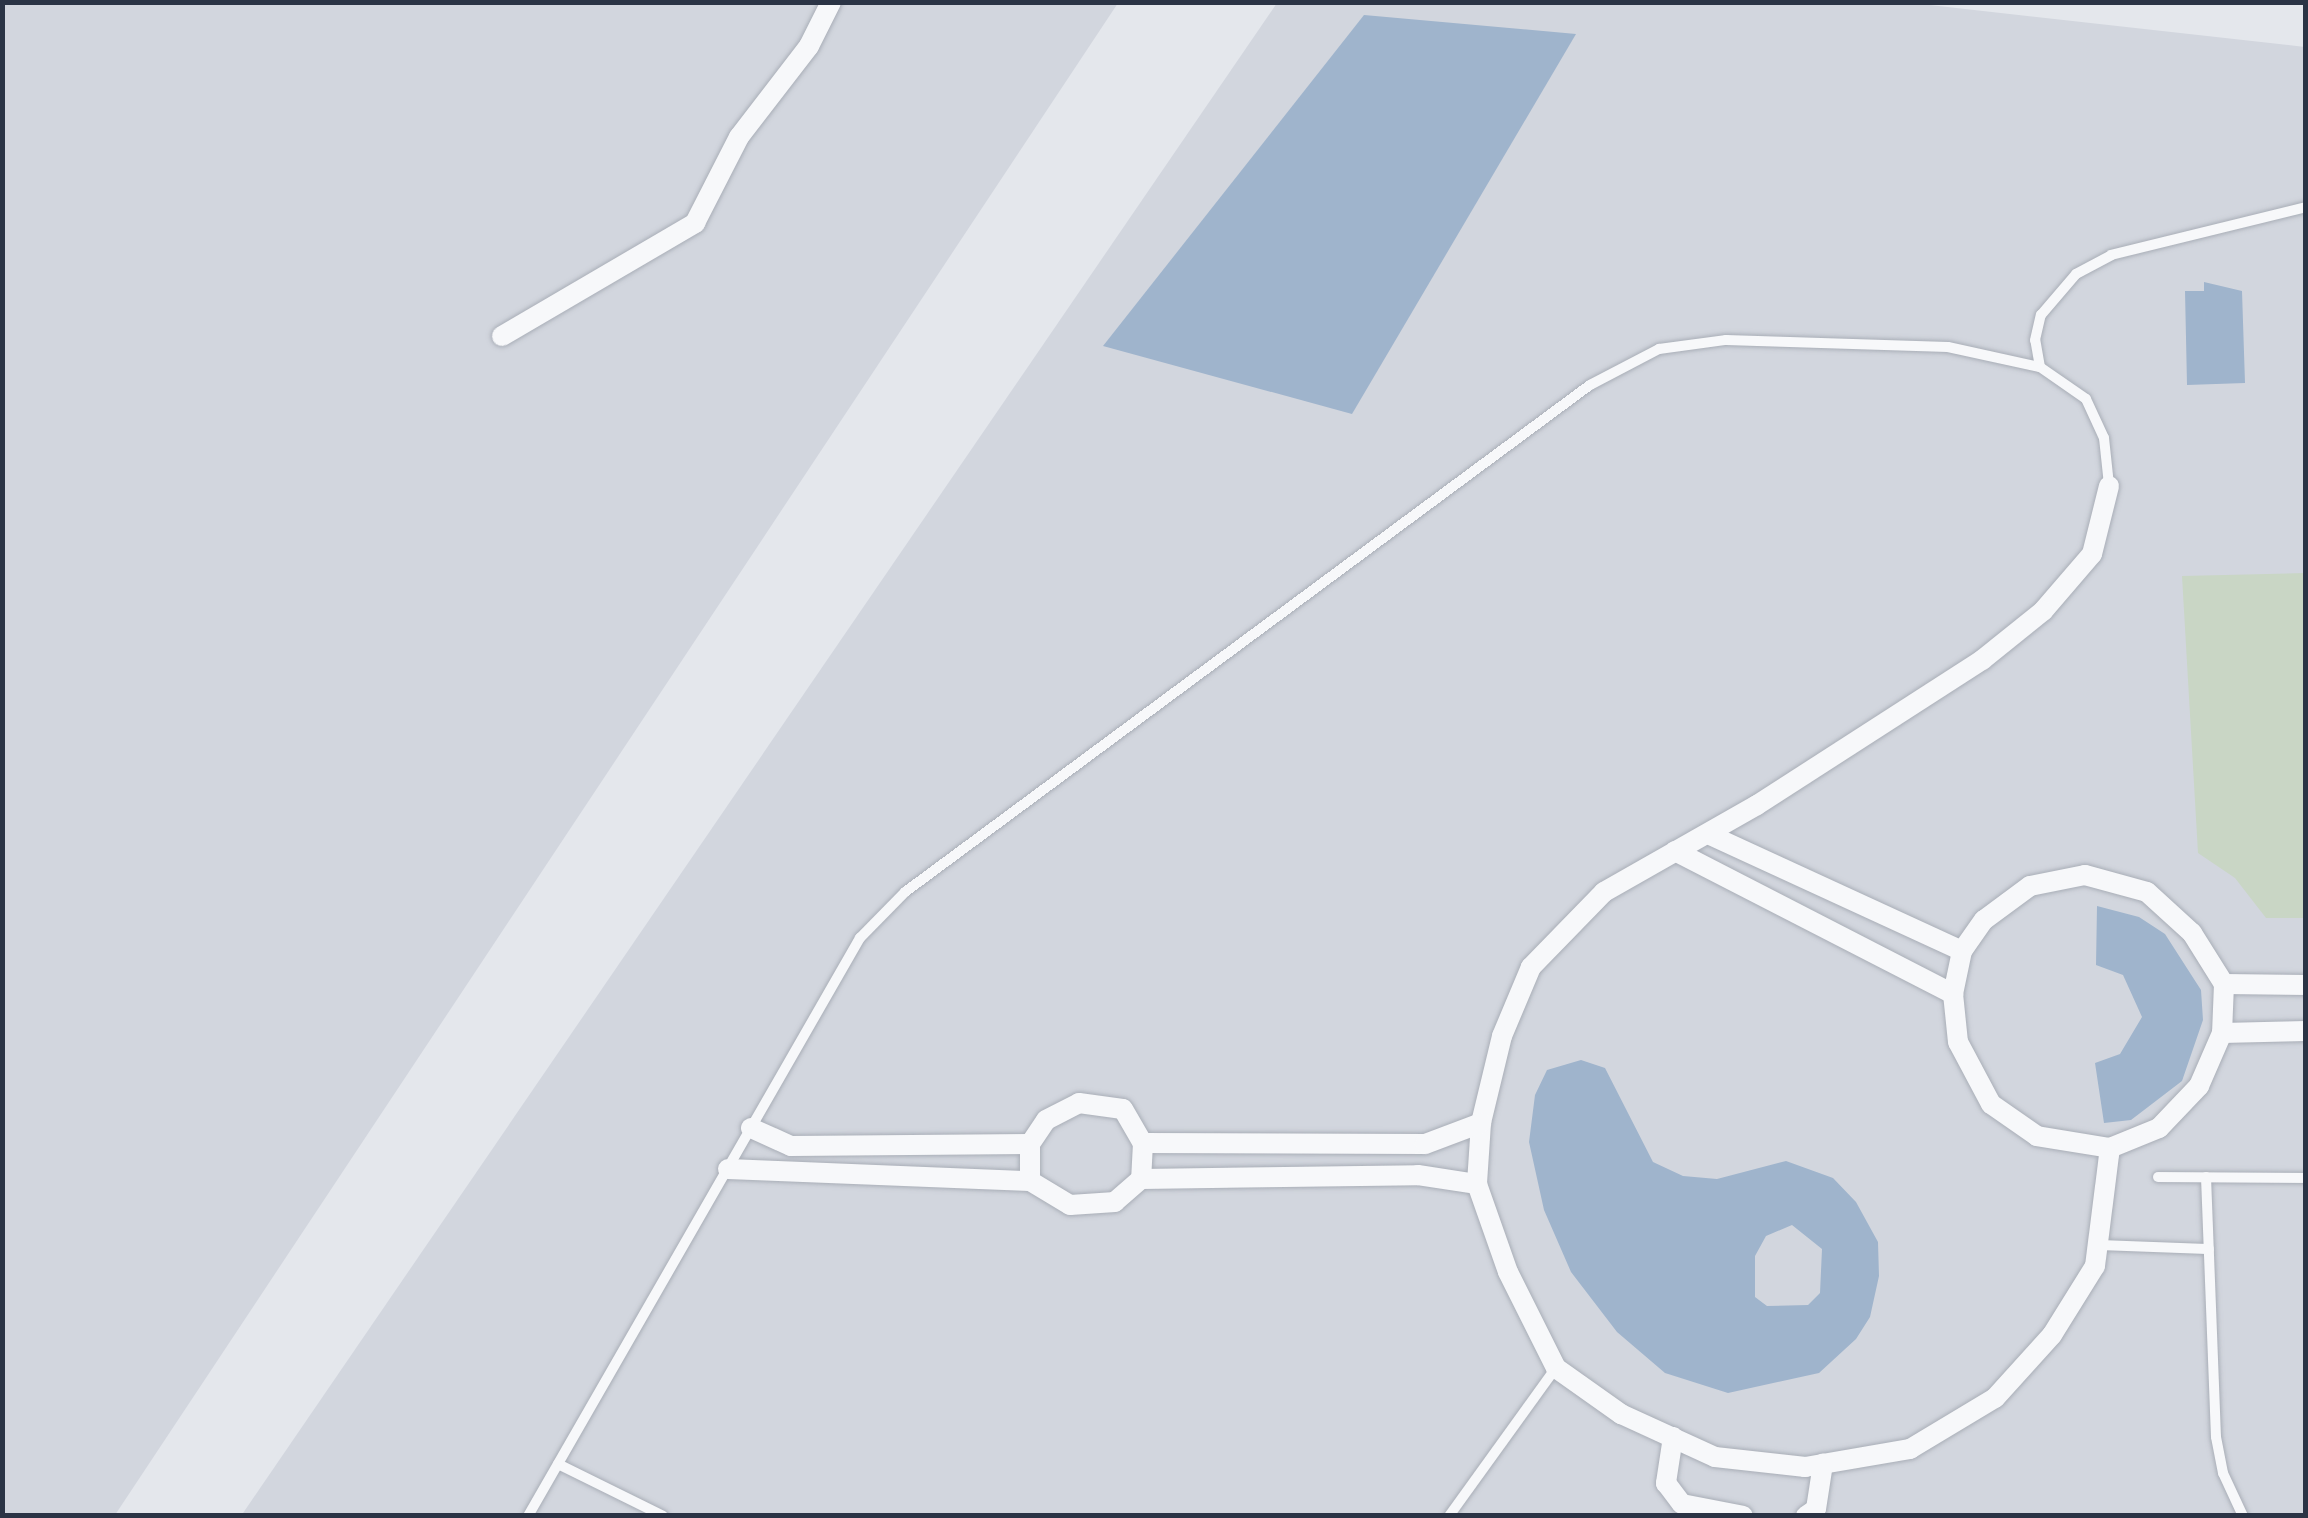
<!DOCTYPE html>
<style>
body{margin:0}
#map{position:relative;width:2308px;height:1518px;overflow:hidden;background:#e4e7ec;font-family:Signika,sans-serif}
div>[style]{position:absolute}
.built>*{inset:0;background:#d2d6de}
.green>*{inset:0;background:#c9d6c5}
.water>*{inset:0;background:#9fb4cc}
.roads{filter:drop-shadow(0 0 2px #a9aeb7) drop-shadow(0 0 2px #a9aeb7)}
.lane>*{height:10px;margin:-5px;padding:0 5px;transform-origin:5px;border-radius:5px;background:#f7f8fa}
.street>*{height:20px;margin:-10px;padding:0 10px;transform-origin:10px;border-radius:10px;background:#f7f8fa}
span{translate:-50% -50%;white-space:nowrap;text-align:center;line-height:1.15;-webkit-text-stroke:10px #f4f6f9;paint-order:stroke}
.frame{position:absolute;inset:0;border:5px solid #2b3445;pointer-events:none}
</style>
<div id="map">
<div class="built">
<i style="clip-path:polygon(1903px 2px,2305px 47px,2305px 1515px,241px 1516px,1277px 3px)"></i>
<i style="clip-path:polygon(3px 3px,1118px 3px,115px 1515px,3px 1516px)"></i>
</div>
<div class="green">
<i style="clip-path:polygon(2305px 573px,2305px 918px,2266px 918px,2235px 878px,2198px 853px,2182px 576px)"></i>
</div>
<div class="water">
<i style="clip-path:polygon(1364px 15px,1576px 34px,1352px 414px,1103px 346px)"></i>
<i style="clip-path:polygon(2204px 282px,2242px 291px,2245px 383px,2187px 385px,2185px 291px,2204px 291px)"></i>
<i style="clip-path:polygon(2097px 906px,2139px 917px,2165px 934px,2201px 990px,2203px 1020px,2182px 1081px,2131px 1120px,2104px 1123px,2095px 1063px,2120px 1054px,2142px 1017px,2123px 975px,2096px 965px)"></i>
<i style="clip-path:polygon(evenodd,1581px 1060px,1605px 1068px,1653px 1162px,1683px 1176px,1717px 1179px,1786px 1161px,1833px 1178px,1856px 1202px,1878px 1242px,1879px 1276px,1870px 1317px,1856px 1339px,1819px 1373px,1728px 1393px,1665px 1373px,1617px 1332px,1571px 1272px,1544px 1210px,1529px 1142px,1535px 1095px,1547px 1070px,1581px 1060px,1792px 1225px,1822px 1249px,1820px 1293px,1808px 1305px,1767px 1306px,1755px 1297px,1755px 1256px,1766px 1236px,1792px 1225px)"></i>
</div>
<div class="roads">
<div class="lane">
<i style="left:2040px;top:367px;width:27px;rotate:-100deg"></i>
<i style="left:2035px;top:340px;width:26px;rotate:-77deg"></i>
<i style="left:2041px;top:315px;width:54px;rotate:-49.5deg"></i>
<i style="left:2076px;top:274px;width:40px;rotate:-28deg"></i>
<i style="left:2111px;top:255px;width:201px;rotate:-13.8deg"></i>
<i style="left:2158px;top:1177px;width:148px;rotate:0.4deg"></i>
<i style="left:2206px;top:1177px;width:260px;rotate:87.8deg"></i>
<i style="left:2216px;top:1437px;width:37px;rotate:79deg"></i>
<i style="left:2223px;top:1473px;width:47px;rotate:65.1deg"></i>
<i style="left:2098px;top:1245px;width:111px;rotate:2.1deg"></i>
<i style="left:558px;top:1464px;width:117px;rotate:26.3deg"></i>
<i style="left:528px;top:1516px;width:667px;rotate:-60.13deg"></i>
<i style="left:860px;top:938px;width:64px;rotate:-45.6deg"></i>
<i style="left:905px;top:892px;width:852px;rotate:-36.51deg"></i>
<i style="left:1590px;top:385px;width:78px;rotate:-27.6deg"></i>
<i style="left:1659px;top:349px;width:68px;rotate:-7.7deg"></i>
<i style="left:1726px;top:340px;width:222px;rotate:1.8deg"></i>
<i style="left:1948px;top:347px;width:94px;rotate:12.3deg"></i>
<i style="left:2040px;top:367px;width:56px;rotate:34.8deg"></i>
<i style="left:2086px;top:399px;width:43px;rotate:65.2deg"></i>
<i style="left:2104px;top:438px;width:47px;rotate:83.9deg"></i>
<i style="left:1449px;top:1516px;width:181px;rotate:-54.2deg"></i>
</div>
<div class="street">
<i style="left:502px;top:336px;width:224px;rotate:-30.3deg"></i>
<i style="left:695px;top:223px;width:97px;rotate:-62.9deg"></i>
<i style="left:739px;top:137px;width:115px;rotate:-52.4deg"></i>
<i style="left:809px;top:46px;width:49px;rotate:-63.4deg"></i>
<i style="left:2109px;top:486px;width:70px;rotate:104deg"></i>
<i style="left:2092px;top:554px;width:75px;rotate:130.7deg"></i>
<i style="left:2043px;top:611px;width:78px;rotate:141.2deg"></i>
<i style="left:1982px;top:660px;width:268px;rotate:147.2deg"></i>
<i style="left:1757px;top:805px;width:176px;rotate:150.4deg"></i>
<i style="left:1604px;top:892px;width:105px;rotate:134.2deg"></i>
<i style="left:1531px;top:967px;width:75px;rotate:112.8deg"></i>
<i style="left:1502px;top:1036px;width:89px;rotate:103.6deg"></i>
<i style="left:1481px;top:1123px;width:61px;rotate:93.8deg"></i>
<i style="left:1477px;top:1184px;width:93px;rotate:70.6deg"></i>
<i style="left:1508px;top:1272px;width:107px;rotate:63.4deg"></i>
<i style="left:1556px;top:1368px;width:80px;rotate:35.3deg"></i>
<i style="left:1621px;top:1414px;width:103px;rotate:24.6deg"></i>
<i style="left:1715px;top:1457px;width:91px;rotate:6.3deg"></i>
<i style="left:1805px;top:1467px;width:107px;rotate:-9.7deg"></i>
<i style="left:1910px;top:1449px;width:99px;rotate:-31deg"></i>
<i style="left:1995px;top:1398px;width:85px;rotate:-47.9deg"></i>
<i style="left:2052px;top:1335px;width:81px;rotate:-58.1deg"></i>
<i style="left:2095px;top:1266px;width:119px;rotate:-82.8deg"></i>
<i style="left:1710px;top:835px;width:277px;rotate:24.7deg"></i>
<i style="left:1675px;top:851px;width:313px;rotate:27.2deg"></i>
<i style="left:2085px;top:875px;width:64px;rotate:15.3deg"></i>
<i style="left:2147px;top:892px;width:61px;rotate:42.3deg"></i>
<i style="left:2192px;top:933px;width:60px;rotate:57.9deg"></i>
<i style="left:2224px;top:984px;width:49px;rotate:92.3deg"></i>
<i style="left:2222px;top:1033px;width:58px;rotate:113.5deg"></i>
<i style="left:2199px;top:1086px;width:58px;rotate:133.6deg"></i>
<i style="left:2159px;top:1128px;width:53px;rotate:157.8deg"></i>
<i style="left:2110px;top:1148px;width:74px;rotate:-170.7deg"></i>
<i style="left:2037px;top:1136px;width:56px;rotate:-145.2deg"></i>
<i style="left:1991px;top:1104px;width:70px;rotate:-118deg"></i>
<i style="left:1958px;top:1042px;width:48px;rotate:-95.9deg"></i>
<i style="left:1953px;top:994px;width:44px;rotate:-78.2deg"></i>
<i style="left:1962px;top:951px;width:38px;rotate:-55deg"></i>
<i style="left:1984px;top:920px;width:57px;rotate:-36.5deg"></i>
<i style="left:2030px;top:886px;width:56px;rotate:-11.3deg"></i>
<i style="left:2224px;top:984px;width:82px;rotate:0.7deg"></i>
<i style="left:2222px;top:1033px;width:84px;rotate:-1.4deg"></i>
<i style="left:1079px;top:1103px;width:44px;rotate:7.8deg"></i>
<i style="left:1123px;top:1109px;width:39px;rotate:60deg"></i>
<i style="left:1143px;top:1143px;width:36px;rotate:93deg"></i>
<i style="left:1141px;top:1179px;width:35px;rotate:139deg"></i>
<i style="left:1115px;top:1202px;width:45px;rotate:176.2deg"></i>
<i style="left:1070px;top:1205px;width:47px;rotate:-149deg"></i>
<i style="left:1030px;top:1181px;width:37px;rotate:-90deg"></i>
<i style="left:1030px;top:1144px;width:29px;rotate:-56deg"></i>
<i style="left:1046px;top:1120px;width:37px;rotate:-27deg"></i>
<i style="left:751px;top:1128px;width:44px;rotate:24.2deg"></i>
<i style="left:791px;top:1146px;width:239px;rotate:-0.5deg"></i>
<i style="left:1143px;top:1143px;width:282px;rotate:0.2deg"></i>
<i style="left:1425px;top:1144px;width:60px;rotate:-20.6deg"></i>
<i style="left:728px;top:1169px;width:302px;rotate:2.3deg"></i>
<i style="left:1141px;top:1179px;width:277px;rotate:-0.8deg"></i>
<i style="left:1418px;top:1175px;width:60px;rotate:8.7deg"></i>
<i style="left:1673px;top:1437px;width:47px;rotate:98.7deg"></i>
<i style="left:1666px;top:1483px;width:26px;rotate:53deg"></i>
<i style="left:1682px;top:1504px;width:62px;rotate:11.1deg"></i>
<i style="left:1806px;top:1516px;width:12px;rotate:-35deg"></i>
<i style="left:1816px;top:1509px;width:46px;rotate:-81.2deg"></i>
</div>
</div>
<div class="frame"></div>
</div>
